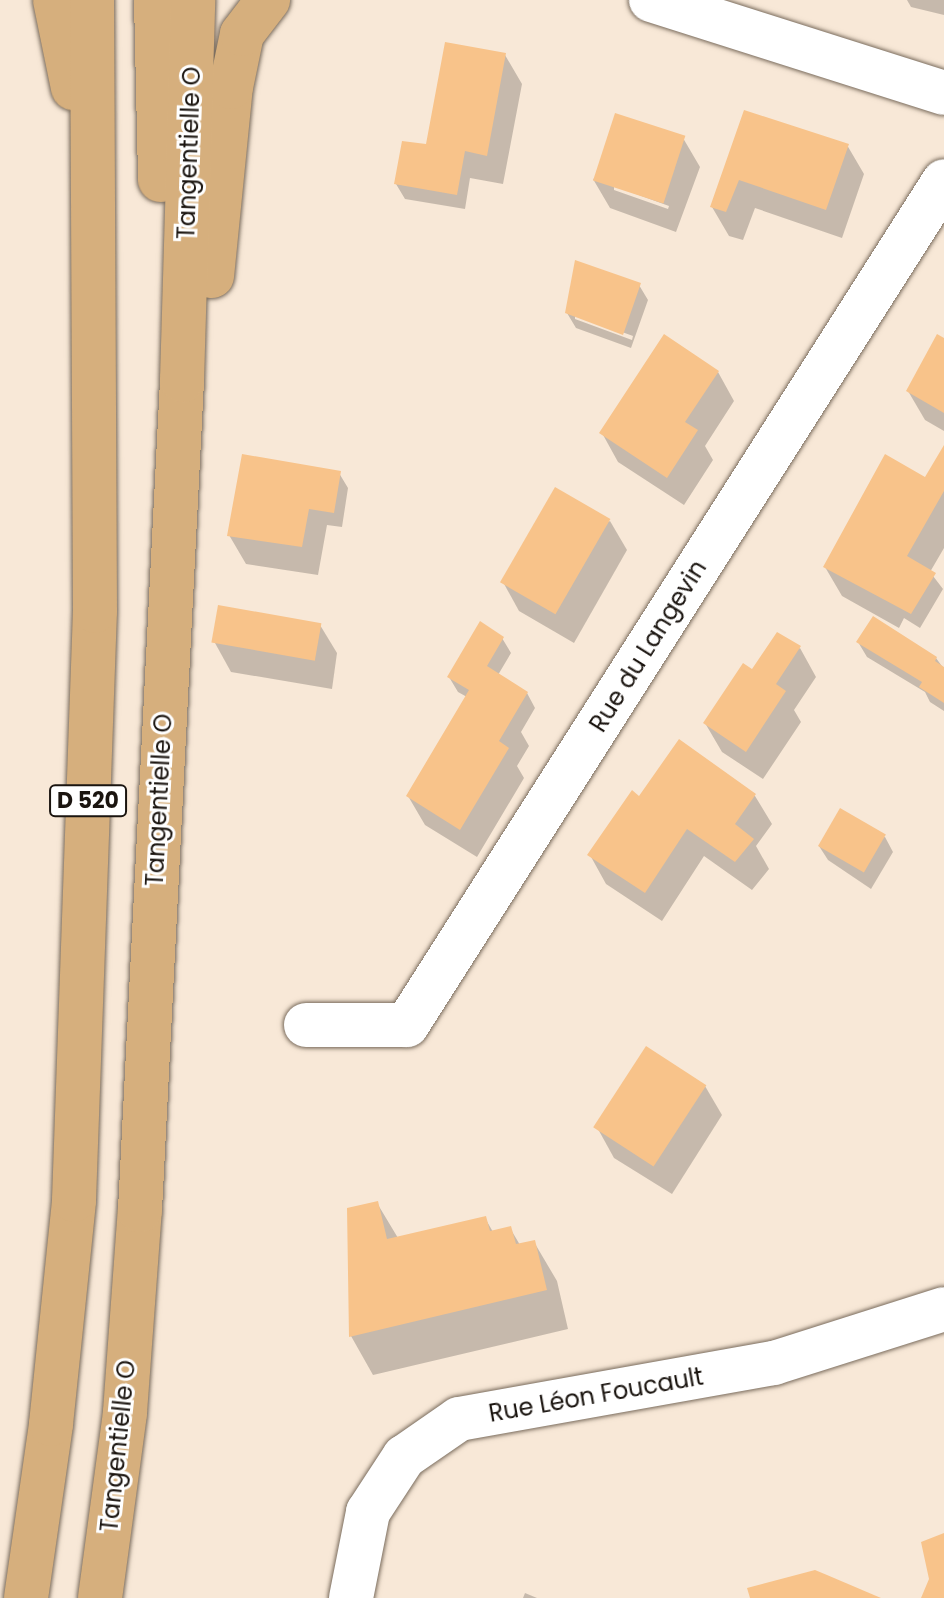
<!DOCTYPE html>
<meta charset="utf-8">
<style>
body{margin:0}
#map{position:relative;width:944px;height:1598px;overflow:hidden;background:#f8e8d7;font-family:Poppins,sans-serif}
div>[style]{position:absolute}
.shadow>*{inset:0;background:#0003}
.building>*{inset:0;background:#f8c38a;transform-origin:0 0}
.roads{filter:drop-shadow(0 0 2px #7a6c5d) drop-shadow(0 0 2px #7a6c5d)}
.minor>*{height:44px;margin:-22px;padding:0 22px;transform-origin:22px;border-radius:22px;background:#fff}
.primary>*{height:44px;margin:-22px;padding:0 22px;transform-origin:22px;border-radius:22px;background:#d6af7d}
span{translate:-50% -50%;white-space:nowrap;text-align:center;line-height:1.15;-webkit-text-stroke:6px #fff;paint-order:stroke}
.shield-label span{padding:2px 6px;background:#fff;border:2px solid;border-radius:6px;-webkit-text-stroke-width:0}
.shield-label{font-size:22px;color:#1a140f;font-weight:700}
.street-label{font-size:24px;color:#1a140f}
</style>
<div id="map">
<div class="shadow">
<i style="clip-path:polygon(907px 0,944px 0,944px 15px,911px 7px)"></i>
<i style="clip-path:polygon(505px 55px,522px 84px,503px 184px,470px 178px,465px 209px,405px 199px,396px 184px,431px 148px)"></i>
<i style="clip-path:polygon(745px 112px,847px 145px,864px 174px,842px 238px,755px 208px,743px 240px,729px 236px,712px 207px)"></i>
<i style="clip-path:polygon(evenodd,683px 138px,700px 167px,676px 232px,610px 208px,593px 179px,683px 138px,614px 186px,669px 206px,668px 209px,614px 190px,614px 186px)"></i>
<i style="clip-path:polygon(evenodd,639px 285px,648px 300px,631px 348px,576px 328px,567px 313px,639px 285px,575px 315px,633px 336px,632px 340px,575px 319px,575px 315px)"></i>
<i style="clip-path:polygon(944px 340px,944px 431px,925px 420px,908px 391px)"></i>
<i style="clip-path:polygon(718px 372px,734px 401px,705px 446px,713px 460px,684px 505px,618px 462px,602px 433px)"></i>
<i style="clip-path:polygon(944px 449px,944px 548px,930px 572px,943px 589px,920px 628px,904px 618px,899px 628px,842px 596px,825px 567px,930px 483px)"></i>
<i style="clip-path:polygon(339px 473px,348px 488px,342px 527px,327px 525px,318px 575px,246px 564px,229px 535px)"></i>
<i style="clip-path:polygon(610px 521px,627px 550px,574px 643px,519px 611px,503px 582px)"></i>
<i style="clip-path:polygon(320px 625px,337px 653px,332px 689px,231px 672px,215px 643px)"></i>
<i style="clip-path:polygon(502px 638px,511px 653px,498px 675px,527px 693px,535px 708px,521px 732px,529px 746px,517px 766px,524px 778px,477px 857px,425px 825px,408px 796px,467px 697px,458px 692px,449px 677px)"></i>
<i style="clip-path:polygon(858px 642px,936px 658px,944px 669px,944px 711px,930px 702px,925px 692px,867px 657px)"></i>
<i style="clip-path:polygon(800px 648px,816px 677px,794px 710px,801px 722px,763px 779px,722px 752px,705px 723px,753px 671px)"></i>
<i style="clip-path:polygon(755px 796px,772px 824px,756px 846px,769px 869px,752px 890px,704px 856px,662px 921px,606px 884px,590px 855px,640px 798px)"></i>
<i style="clip-path:polygon(885px 837px,893px 852px,871px 889px,828px 860px,819px 846px)"></i>
<i style="clip-path:polygon(705px 1086px,722px 1115px,672px 1194px,614px 1158px,598px 1129px)"></i>
<i style="clip-path:polygon(377px 1203px,398px 1238px,485px 1218px,493px 1232px,510px 1228px,520px 1245px,534px 1242px,557px 1281px,568px 1329px,373px 1375px,351px 1336px)"></i>
<i style="clip-path:polygon(525px 1593px,537px 1598px,523px 1598px)"></i>
</div>
<div class="building">
<i style="clip-path:polygon(445px 42px,506px 53px,487px 156px,465px 151px,457px 195px,394px 184px,402px 141px,426px 144px)"></i>
<i style="clip-path:polygon(744px 110px,849px 144px,826px 210px,739px 180px,726px 212px,710px 207px)"></i>
<i style="left:615px;top:113px;width:74px;height:71px;rotate:18deg"></i>
<i style="clip-path:polygon(575px 260px,641px 283px,623px 335px,565px 313px)"></i>
<i style="clip-path:polygon(664px 334px,719px 371px,685px 422px,698px 430px,667px 478px,599px 433px)"></i>
<i style="clip-path:polygon(937px 334px,944px 338px,944px 413px,906px 391px)"></i>
<i style="clip-path:polygon(944px 445px,944px 491px,907px 556px,936px 573px,911px 614px,823px 567px,885px 454px,925px 477px)"></i>
<i style="clip-path:polygon(242px 454px,341px 471px,334px 513px,309px 509px,302px 547px,227px 536px)"></i>
<i style="left:555px;top:487px;width:64px;height:110px;rotate:30deg"></i>
<i style="left:218px;top:605px;width:105px;height:38px;rotate:10deg"></i>
<i style="clip-path:polygon(873px 616px,937px 657px,935px 661px,944px 667px,944px 703px,919px 687px,922px 682px,856px 642px)"></i>
<i style="clip-path:polygon(480px 621px,504px 637px,487px 666px,528px 692px,499px 741px,509px 748px,460px 830px,406px 796px,469px 690px,447px 677px)"></i>
<i style="clip-path:polygon(777px 632px,801px 646px,776px 684px,786px 691px,746px 752px,703px 723px,743px 663px,752px 669px)"></i>
<i style="clip-path:polygon(679px 739px,756px 794px,735px 824px,754px 839px,735px 862px,687px 829px,645px 893px,587px 855px,632px 790px,639px 796px)"></i>
<i style="left:840px;top:808px;width:53px;height:44px;rotate:30deg"></i>
<i style="left:646px;top:1046px;width:72px;height:97px;rotate:33deg"></i>
<i style="clip-path:polygon(378px 1201px,387px 1239px,486px 1216px,490px 1231px,511px 1226px,516px 1244px,535px 1240px,547px 1290px,349px 1337px,347px 1208px)"></i>
<i style="clip-path:polygon(944px 1533px,944px 1598px,921px 1598px,929px 1579px,921px 1542px)"></i>
<i style="clip-path:polygon(815px 1570px,827px 1575px,881px 1598px,750px 1598px,747px 1588px)"></i>
</div>
<div class="roads">
<div class="minor">
<i style="left:651px;top:0;width:307px;rotate:17.6deg"></i>
<i style="left:306px;top:1025px;width:101px"></i>
<i style="left:407px;top:1025px;width:1000px;rotate:-57.53deg"></i>
<i style="left:351px;top:1598px;width:88px;rotate:-78.8deg"></i>
<i style="left:368px;top:1512px;width:66px;rotate:-56.8deg"></i>
<i style="left:404px;top:1457px;width:67px;rotate:-34.6deg"></i>
<i style="left:459px;top:1419px;width:320px;rotate:-10.1deg"></i>
<i style="left:774px;top:1363px;width:178px;rotate:-17.6deg"></i>
</div>
<div class="primary">
<i style="left:55px;top:0;width:90px;rotate:78.4deg"></i>
<i style="left:156px;top:0;width:180px;rotate:88.7deg"></i>
<i style="left:212px;top:276px;width:190px;rotate:-84.3deg"></i>
<i style="left:231px;top:87px;width:54px;rotate:-78.3deg"></i>
<i style="left:242px;top:34px;width:43px;rotate:-52.6deg"></i>
<i style="left:26px;top:1598px;width:176px;rotate:-81.8deg"></i>
<i style="left:51px;top:1424px;width:225px;rotate:-84.1deg"></i>
<i style="left:74px;top:1200px;width:589px;rotate:-87.96deg"></i>
<i style="left:95px;top:611px;width:611px;rotate:-90.28deg"></i>
<i style="left:100px;top:1598px;width:188px;rotate:-82.3deg"></i>
<i style="left:125px;top:1412px;width:203px;rotate:-85.8deg"></i>
<i style="left:140px;top:1210px;width:831px;rotate:-87.1deg"></i>
<i style="left:182px;top:380px;width:380px;rotate:-88.3deg"></i>
</div>
</div>
<div class="shield-label">
<span style="left:88px;top:801px">D 520</span>
</div>
<div class="street-label">
<span style="left:189px;top:153px;rotate:-88deg">Tangentielle O</span>
<span style="left:648px;top:646px;rotate:-58deg">Rue du Langevin</span>
<span style="left:159px;top:800px;rotate:-87deg">Tangentielle O</span>
<span style="left:596px;top:1395px;rotate:-10deg">Rue Léon Foucault</span>
<span style="left:118px;top:1446px;rotate:-84deg">Tangentielle O</span>
</div>
</div>
